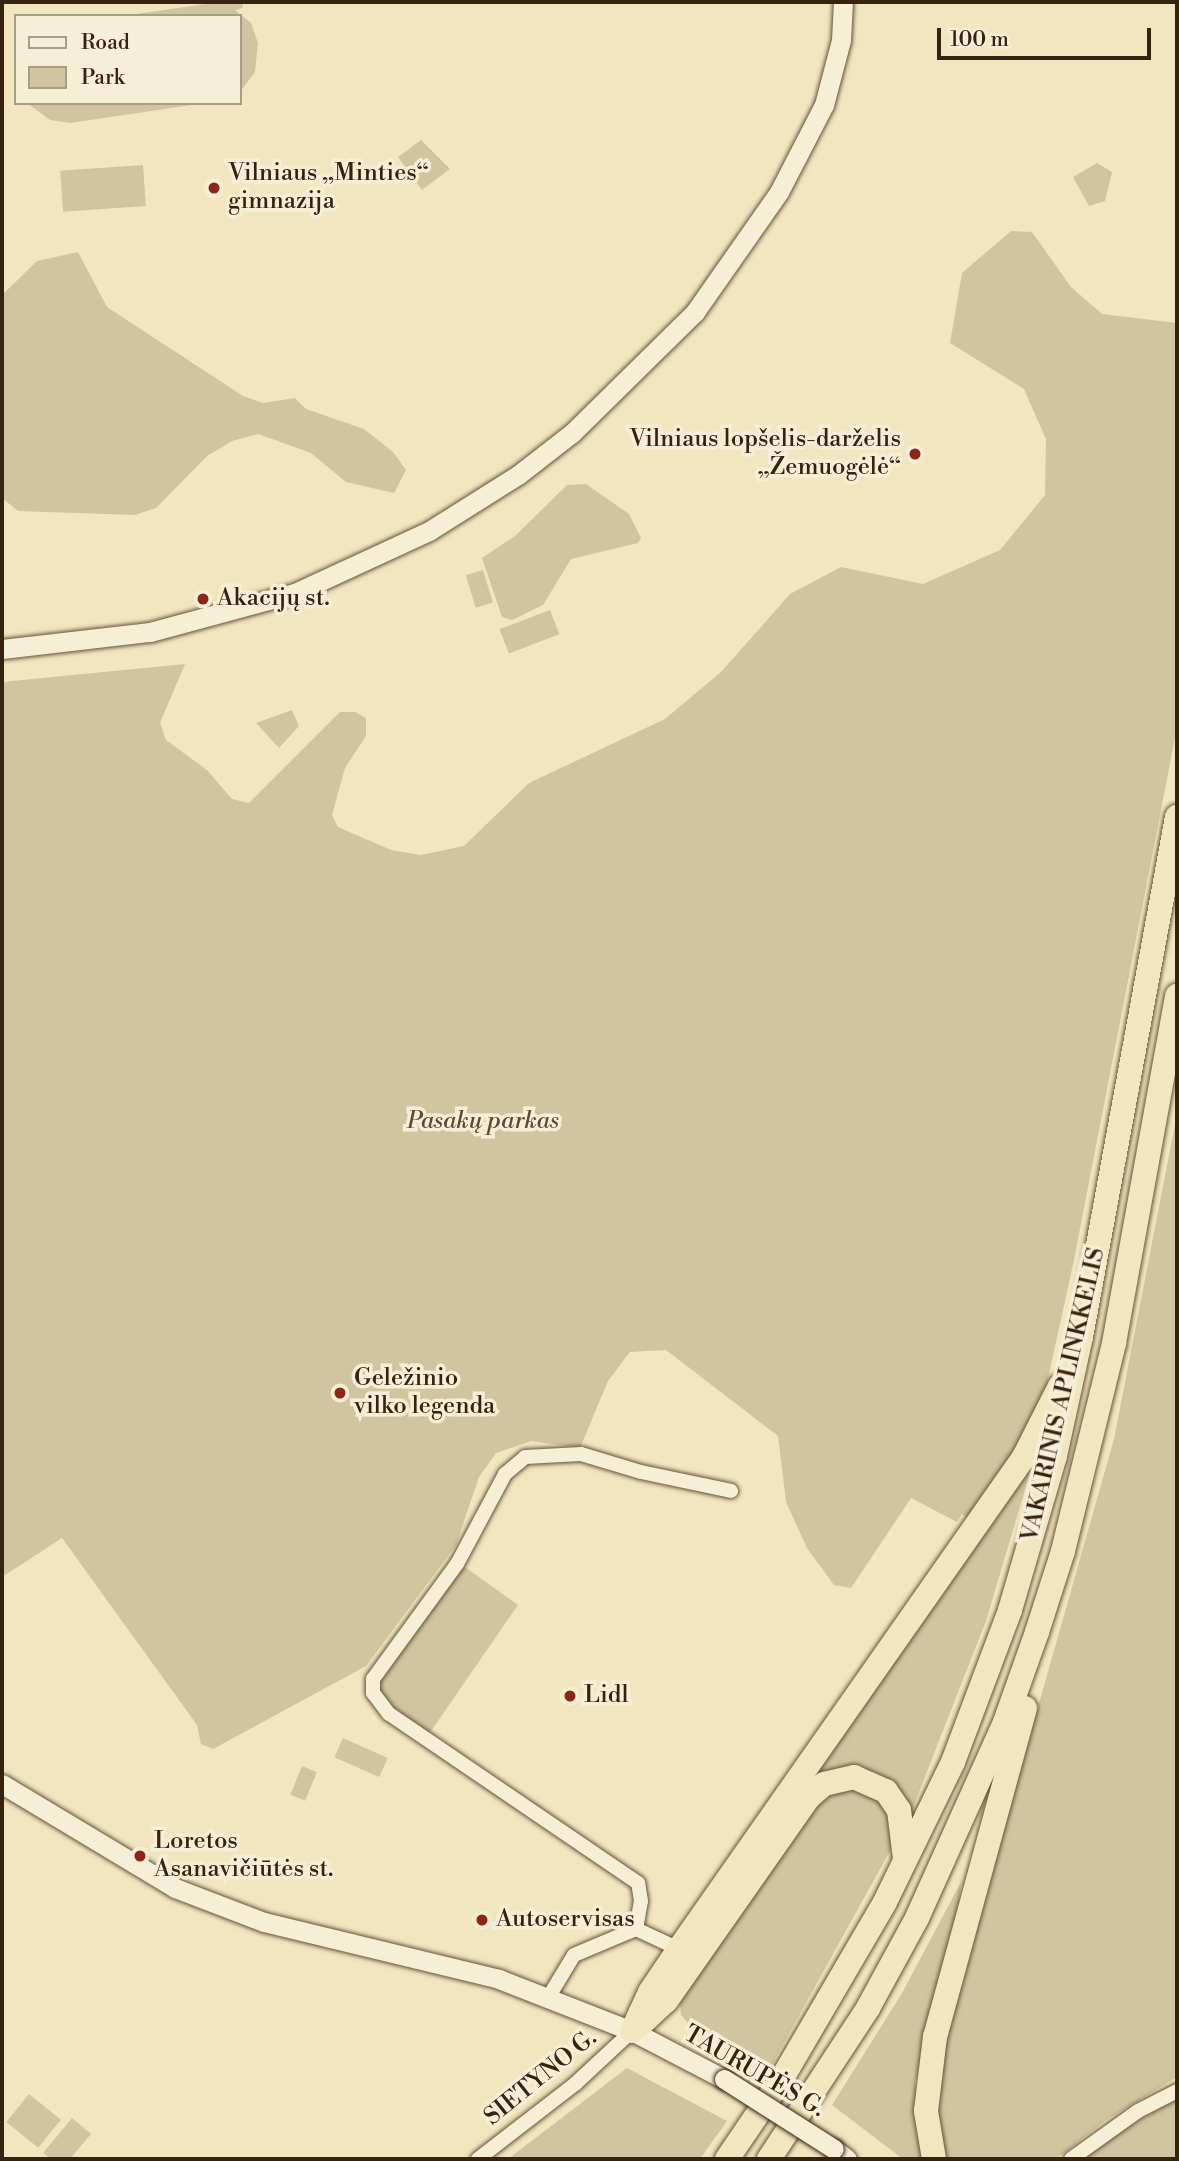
<!DOCTYPE html>
<meta charset="utf-8">
<style>
body{margin:0}
#map{position:relative;width:1179px;height:2161px;overflow:hidden;background:#f1e6bf;font-family:"Libre Bodoni",serif}
div>[style]{position:absolute}
.green>*{inset:0;background:#d1c5a1;transform-origin:0 0}
.roads{filter:drop-shadow(0 0 2px #66523b) drop-shadow(0 0 2px #66523b)}
.street>*{height:14px;margin:-7px;padding:0 7px;transform-origin:7px;border-radius:7px;background:#f6efd5}
.secondary>*{height:19px;margin:-9.5px;padding:0 9.5px;transform-origin:9.5px;border-radius:9.5px;background:#f6efd5}
.highway>*{height:24px;margin:-12px;padding:0 12px;transform-origin:12px;border-radius:12px;background:#f1e6bf}
.bridges{filter:drop-shadow(0 0 2px #37210f) drop-shadow(0 0 2px #37210f)}
.secondary-bridge>*{height:19px;margin:-9.5px;padding:0 9.5px;transform-origin:9.5px;border-radius:9.5px;background:#f6efd5}
.dots>*{width:19px;height:19px;translate:-50% -50%;box-sizing:border-box;border:4px solid #f6efd5;border-radius:50%}
span{translate:-50% -50%;white-space:nowrap;text-align:center;line-height:1.15;-webkit-text-stroke:7px #f6efd5;paint-order:stroke}
.poi-label{font-size:24px;color:#37210f}
.left{translate:0 -50%;text-align:left}
.right{translate:-100% -50%;text-align:right}
.park-label{font-size:24px;color:#5e4a34;font-style:italic}
.street-label{font-size:24px;color:#37210f}
.frame{position:absolute;inset:0;border:4px solid #37210f;pointer-events:none}
.legend{position:absolute;left:14px;top:14px;width:228px;height:91px;box-sizing:border-box;background:#f6efd5;border:2px solid #aa9d86;margin:0;padding:9px 12px;list-style:none;font-size:21px;color:#37210f}
.legend li{display:flex;align-items:center;gap:14px;height:35px}
.legend b{width:35px;border:2px solid #aa9d86}
.scale{position:absolute;left:937px;top:28px;width:214px;height:32px;box-sizing:border-box;border:4px solid #37210f;border-top:0;padding-left:9px;font-size:21px;line-height:24px;white-space:nowrap;color:#37210f;-webkit-text-stroke:5px #f6efd5;paint-order:stroke}
</style>
<div id="map">
<div class="green">
<i style="clip-path:polygon(219px 2px,242px 2px,243px 8px,235px 10px,251px 23px,258px 43px,255px 72px,240px 92px,240px 16px,123px 16px)"></i>
<i style="clip-path:polygon(27px 103px,205px 103px,70px 123px,50px 120px)"></i>
<i style="clip-path:polygon(421px 140px,450px 169px,422px 190px,398px 157px)"></i>
<i style="clip-path:polygon(1097px 163px,1112px 172px,1105px 201px,1089px 206px,1073px 177px)"></i>
<i style="left:143px;top:165px;width:41px;height:83px;rotate:86deg"></i>
<i style="clip-path:polygon(1011px 231px,1032px 232px,1071px 287px,1102px 314px,1177px 323px,1177px 727px,1074px 1260px,1042px 1406px,1033px 1427px,970px 1519px,962px 1514px,957px 1522px,911px 1498px,851px 1588px,834px 1585px,807px 1548px,786px 1502px,778px 1436px,666px 1350px,630px 1352px,608px 1381px,580px 1448px,531px 1441px,496px 1453px,479px 1477px,456px 1545px,366px 1666px,213px 1749px,201px 1744px,197px 1725px,62px 1538px,2px 1577px,2px 682px,185px 664px,160px 723px,166px 740px,207px 770px,232px 799px,249px 803px,340px 712px,355px 712px,366px 718px,366px 736px,345px 768px,332px 815px,338px 827px,391px 850px,421px 855px,464px 846px,529px 783px,665px 719px,721px 672px,790px 594px,841px 567px,923px 584px,1000px 550px,1045px 495px,1046px 439px,1024px 389px,950px 343px,962px 273px)"></i>
<i style="clip-path:polygon(78px 252px,107px 307px,243px 396px,263px 403px,295px 398px,306px 409px,364px 429px,393px 452px,406px 470px,394px 493px,346px 482px,311px 453px,258px 434px,232px 441px,207px 456px,156px 508px,135px 515px,18px 511px,2px 498px,2px 295px,37px 261px)"></i>
<i style="clip-path:polygon(586px 484px,629px 514px,641px 538px,638px 543px,571px 559px,543px 605px,512px 620px,502px 617px,482px 558px,515px 536px,567px 485px)"></i>
<i style="left:483px;top:570px;width:34px;height:18px;rotate:73deg"></i>
<i style="left:550px;top:610px;width:26px;height:54px;rotate:69deg"></i>
<i style="clip-path:polygon(292px 710px,299px 726px,279px 748px,256px 723px)"></i>
<i style="clip-path:polygon(1177px 1114px,1177px 2077px,1106px 2120px,1056px 2159px,944px 2159px,934px 2119px,945px 2035px,1114px 1439px)"></i>
<i style="clip-path:polygon(1033px 1463px,986px 1621px,910px 1815px,903px 1798px,809px 1778px)"></i>
<i style="clip-path:polygon(462px 1565px,518px 1605px,429px 1734px,381px 1698px,377px 1683px)"></i>
<i style="left:343px;top:1738px;width:49px;height:21px;rotate:24deg"></i>
<i style="left:302px;top:1766px;width:16px;height:31px;rotate:22deg"></i>
<i style="clip-path:polygon(862px 1788px,887px 1807px,894px 1838px,890px 1851px,770px 2068px,688px 2023px,681px 2015px,680px 1998px,826px 1793px)"></i>
<i style="clip-path:polygon(961px 1882px,956px 1929px,915px 2082px,924px 2159px,903px 2159px,832px 2105px,902px 1993px)"></i>
<i style="clip-path:polygon(627px 2068px,727px 2121px,700px 2159px,508px 2159px)"></i>
<i style="left:29px;top:2094px;width:41px;height:36px;rotate:39deg"></i>
<i style="clip-path:polygon(1177px 2098px,1177px 2159px,1080px 2159px,1124px 2129px)"></i>
<i style="clip-path:polygon(72px 2118px,91px 2134px,70px 2159px,51px 2159px,43px 2153px)"></i>
</div>
<div class="roads">
<div class="street">
<i style="left:636px;top:1929px;width:28px;rotate:-80deg"></i>
<i style="left:641px;top:1901px;width:18px;rotate:-99deg"></i>
<i style="left:638px;top:1883px;width:301px;rotate:-145.8deg"></i>
<i style="left:389px;top:1714px;width:26px;rotate:-127deg"></i>
<i style="left:373px;top:1693px;width:14px;rotate:-90deg"></i>
<i style="left:373px;top:1679px;width:142px;rotate:-53.9deg"></i>
<i style="left:457px;top:1564px;width:102px;rotate:-61.9deg"></i>
<i style="left:505px;top:1474px;width:26px;rotate:-40deg"></i>
<i style="left:525px;top:1457px;width:56px;rotate:-3.1deg"></i>
<i style="left:581px;top:1454px;width:63px;rotate:16.7deg"></i>
<i style="left:641px;top:1472px;width:92px;rotate:11.9deg"></i>
<i style="left:548px;top:1998px;width:50px;rotate:-58.8deg"></i>
<i style="left:574px;top:1955px;width:67px;rotate:-22.8deg"></i>
<i style="left:636px;top:1929px;width:47px;rotate:24.9deg"></i>
<i style="left:478px;top:2159px;width:123px;rotate:-37.7deg"></i>
<i style="left:575px;top:2084px;width:78px;rotate:-42.9deg"></i>
<i style="left:1071px;top:2159px;width:82px;rotate:-35.6deg"></i>
<i style="left:1138px;top:2111px;width:44px;rotate:-27.1deg"></i>
</div>
<div class="secondary">
<i style="left:2px;top:649px;width:149px;rotate:-6.6deg"></i>
<i style="left:150px;top:632px;width:150px;rotate:-15.1deg"></i>
<i style="left:295px;top:593px;width:148px;rotate:-24.8deg"></i>
<i style="left:429px;top:531px;width:105px;rotate:-32.2deg"></i>
<i style="left:518px;top:475px;width:68px;rotate:-37.9deg"></i>
<i style="left:572px;top:433px;width:173px;rotate:-44.5deg"></i>
<i style="left:695px;top:312px;width:146px;rotate:-55deg"></i>
<i style="left:779px;top:192px;width:98px;rotate:-62.7deg"></i>
<i style="left:824px;top:105px;width:67px;rotate:-75.3deg"></i>
<i style="left:841px;top:40px;width:38px;rotate:-87deg"></i>
<i style="left:2px;top:1784px;width:202px;rotate:31deg"></i>
<i style="left:175px;top:1888px;width:95px;rotate:20.9deg"></i>
<i style="left:264px;top:1922px;width:242px;rotate:13.6deg"></i>
<i style="left:499px;top:1979px;width:143px;rotate:21.4deg"></i>
<i style="left:632px;top:2031px;width:104px;rotate:27.6deg"></i>
<i style="left:834px;top:2149px;width:16px;rotate:38deg"></i>
</div>
<div class="highway">
<i style="left:641px;top:2024px;width:34px;rotate:-43deg"></i>
<i style="left:666px;top:2001px;width:248px;rotate:-55deg"></i>
<i style="left:808px;top:1798px;width:21px;rotate:-41deg"></i>
<i style="left:824px;top:1784px;width:31px;rotate:-13deg"></i>
<i style="left:854px;top:1777px;width:35px;rotate:24deg"></i>
<i style="left:886px;top:1791px;width:23px;rotate:56deg"></i>
<i style="left:899px;top:1810px;width:49px;rotate:83deg"></i>
<i style="left:632px;top:2031px;width:43px;rotate:-65.2deg"></i>
<i style="left:650px;top:1992px;width:52px;rotate:-56deg"></i>
<i style="left:679px;top:1949px;width:601px;rotate:-54.96deg"></i>
<i style="left:1024px;top:1457px;width:80px;rotate:-63.1deg"></i>
<i style="left:727px;top:2159px;width:102px;rotate:-55.8deg"></i>
<i style="left:784px;top:2075px;width:200px;rotate:-59.7deg"></i>
<i style="left:885px;top:1902px;width:156px;rotate:-64.1deg"></i>
<i style="left:953px;top:1762px;width:162px;rotate:-69.4deg"></i>
<i style="left:1010px;top:1610px;width:160px;rotate:-73.7deg"></i>
<i style="left:1055px;top:1456px;width:122px;rotate:-77.7deg"></i>
<i style="left:1081px;top:1337px;width:529px;rotate:-79.54deg"></i>
<i style="left:769px;top:2159px;width:181px;rotate:-56.7deg"></i>
<i style="left:868px;top:2008px;width:102px;rotate:-61.4deg"></i>
<i style="left:917px;top:1918px;width:215px;rotate:-65.8deg"></i>
<i style="left:1005px;top:1722px;width:96px;rotate:-70.4deg"></i>
<i style="left:1037px;top:1632px;width:85px;rotate:-72.2deg"></i>
<i style="left:1063px;top:1551px;width:214px;rotate:-76.2deg"></i>
<i style="left:1114px;top:1343px;width:353px;rotate:-79.7deg"></i>
<i style="left:934px;top:2159px;width:49px;rotate:-99.5deg"></i>
<i style="left:926px;top:2111px;width:75px;rotate:-83.1deg"></i>
<i style="left:935px;top:2037px;width:341px;rotate:-74.7deg"></i>
</div>
</div>
<div class="bridges">
<div class="secondary-bridge">
<i style="left:724px;top:2079px;width:130px;rotate:32.5deg"></i>
</div>
</div>
<div class="dots">
<i style="left:214px;top:188px;background:#8f2418"></i>
<i style="left:915px;top:454px;background:#8f2418"></i>
<i style="left:203px;top:599px;background:#8f2418"></i>
<i style="left:340px;top:1393px;background:#8f2418"></i>
<i style="left:570px;top:1696px;background:#8f2418"></i>
<i style="left:140px;top:1856px;background:#8f2418"></i>
<i style="left:482px;top:1920px;background:#8f2418"></i>
</div>
<div class="poi-label">
<span class="left" style="left:228px;top:188px">Vilniaus „Minties“<br>gimnazija</span>
<span class="right" style="left:901px;top:454px">Vilniaus lopšelis-darželis<br>„Žemuogėlė“</span>
<span class="left" style="left:217px;top:599px">Akacijų st.</span>
<span class="left" style="left:354px;top:1393px">Geležinio<br>vilko legenda</span>
<span class="left" style="left:584px;top:1696px">Lidl</span>
<span class="left" style="left:154px;top:1856px">Loretos<br>Asanavičiūtės st.</span>
<span class="left" style="left:496px;top:1920px">Autoservisas</span>
</div>
<div class="park-label">
<span style="left:483px;top:1122px">Pasakų parkas</span>
</div>
<div class="street-label">
<span style="left:1064px;top:1395px;rotate:-77deg">VAKARINIS APLINKKELIS</span>
<span style="left:754px;top:2072px;rotate:30deg">TAURUPĖS G.</span>
<span style="left:541px;top:2078px;rotate:-39deg">SIETYNO G.</span>
</div>
<div class="frame"></div>
<ul class="legend">
<li><b style="height:9px;background:#f6efd5"></b>Road</li>
<li><b style="height:19px;background:#d1c5a1"></b>Park</li>
</ul>
<div class="scale">100 m</div>
</div>
